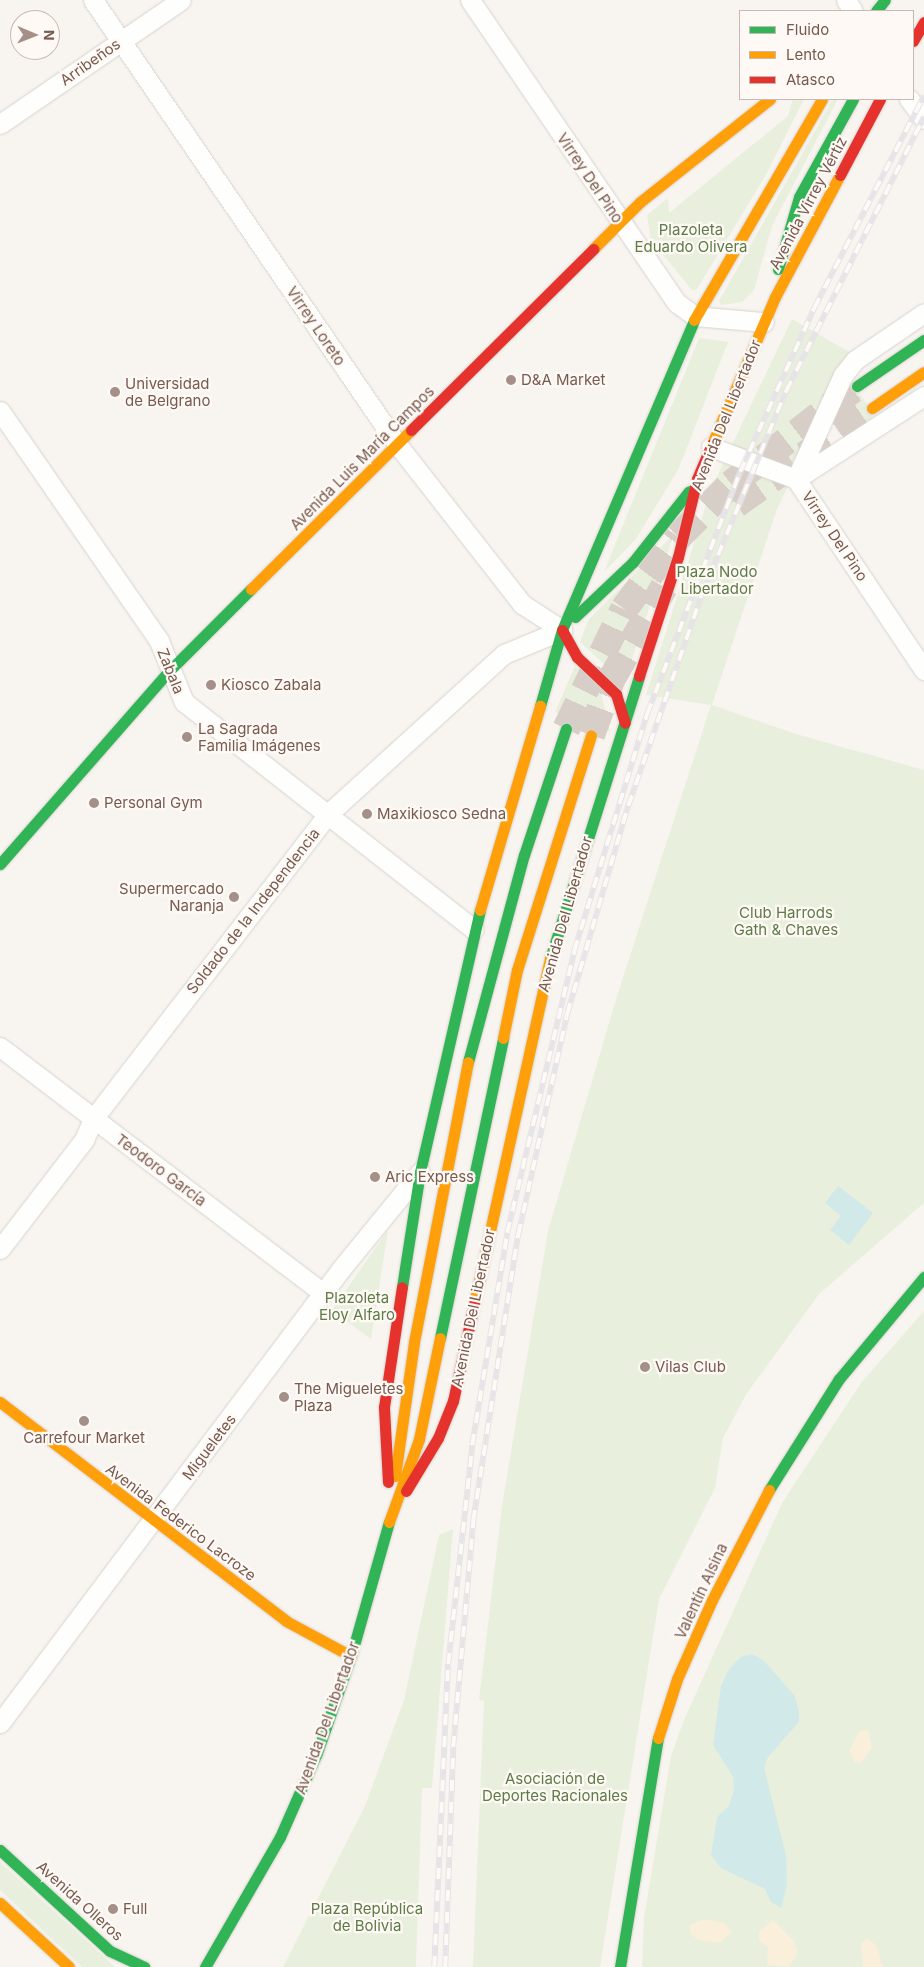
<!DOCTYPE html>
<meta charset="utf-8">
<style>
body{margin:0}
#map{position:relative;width:924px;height:1967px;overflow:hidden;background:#f8f5f0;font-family:Inter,sans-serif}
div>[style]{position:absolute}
.green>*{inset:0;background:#e8efdc}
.sand>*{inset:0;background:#f9efdb}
.water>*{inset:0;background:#d2e9e9}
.primary-tunnel>*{height:28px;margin-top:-14px;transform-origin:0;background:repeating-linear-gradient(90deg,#d8cec8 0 28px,transparent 0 42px)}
.roads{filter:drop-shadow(0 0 1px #d8d2ce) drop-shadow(0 0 1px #d8d2ce)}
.street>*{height:19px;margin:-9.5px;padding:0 9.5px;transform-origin:9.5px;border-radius:9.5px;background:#fefefd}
.fast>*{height:11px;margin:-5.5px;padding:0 5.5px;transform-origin:5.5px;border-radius:5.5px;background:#30b455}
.slow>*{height:11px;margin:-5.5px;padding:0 5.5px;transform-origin:5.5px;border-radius:5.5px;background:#ff9f0a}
.jam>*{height:11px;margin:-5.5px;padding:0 5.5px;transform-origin:5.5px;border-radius:5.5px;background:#e5322d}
.rail>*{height:5.5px;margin-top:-2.75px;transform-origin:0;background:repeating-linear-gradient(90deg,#fef9f4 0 11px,#e6e4e7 0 22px);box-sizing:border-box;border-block:1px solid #e6e4e7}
.dots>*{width:14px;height:14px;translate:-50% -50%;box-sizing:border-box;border:2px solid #fef9f4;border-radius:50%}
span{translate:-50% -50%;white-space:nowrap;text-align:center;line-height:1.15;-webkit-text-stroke:4.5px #fef9f4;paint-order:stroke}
.street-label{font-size:15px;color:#775a50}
.park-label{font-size:15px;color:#5d7c48}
.poi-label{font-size:15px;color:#775a50}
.left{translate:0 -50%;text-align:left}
.right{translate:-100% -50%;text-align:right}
.legend{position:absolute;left:739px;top:10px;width:175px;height:90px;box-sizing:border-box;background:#fef9f4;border:1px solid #c8b9b2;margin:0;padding:6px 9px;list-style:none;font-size:15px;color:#775a50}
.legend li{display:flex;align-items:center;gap:10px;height:25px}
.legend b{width:25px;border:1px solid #c8b9b2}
.north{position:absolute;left:10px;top:10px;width:50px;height:50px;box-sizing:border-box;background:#fef9f4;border:1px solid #c8b9b2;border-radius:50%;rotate:91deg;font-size:14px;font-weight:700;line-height:20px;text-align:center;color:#775a50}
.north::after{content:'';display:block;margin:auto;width:18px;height:22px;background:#a49088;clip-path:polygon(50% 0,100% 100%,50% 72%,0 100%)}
</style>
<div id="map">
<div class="green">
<i style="clip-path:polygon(793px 99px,804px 99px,767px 173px,697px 289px,692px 290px,651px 240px,647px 215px,668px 198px,669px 213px,788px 116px)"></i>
<i style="clip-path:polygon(833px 99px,838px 99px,772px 226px,754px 290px,742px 302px,721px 305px,719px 301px)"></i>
<i style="clip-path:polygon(792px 319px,851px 353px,777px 509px,712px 705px,796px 734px,924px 770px,924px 1203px,819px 1294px,747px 1393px,723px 1438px,715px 1488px,659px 1599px,600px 1967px,473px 1967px,484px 1701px,479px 1700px,502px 1506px,548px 1231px,617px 996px,711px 705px,646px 695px,711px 489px)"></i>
<i style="clip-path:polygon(699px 338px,728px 342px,679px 468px,636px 539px,604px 572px)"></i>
<i style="clip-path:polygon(847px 377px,875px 415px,846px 435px,839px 434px,831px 421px)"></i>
<i style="clip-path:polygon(674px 534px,625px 680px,620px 679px,580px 642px,588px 620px)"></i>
<i style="clip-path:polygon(575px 666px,600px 688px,610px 731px,555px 712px)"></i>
<i style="clip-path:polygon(388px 1230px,371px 1339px,332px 1310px)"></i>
<i style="clip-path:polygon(924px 1311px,924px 1967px,642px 1967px,644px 1918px,671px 1756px,684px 1720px,782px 1503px,861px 1383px)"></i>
<i style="clip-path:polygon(453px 1529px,432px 1788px,422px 1788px,416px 1967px,283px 1967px,365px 1806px,404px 1700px,439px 1535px)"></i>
<i style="clip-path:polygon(0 1862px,115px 1967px,82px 1967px,0 1890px)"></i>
</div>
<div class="sand">
<i style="clip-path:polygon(868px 1730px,872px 1748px,861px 1763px,855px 1762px,849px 1752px,859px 1731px)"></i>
<i style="clip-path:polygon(704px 1919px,725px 1923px,732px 1932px,720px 1943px,699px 1940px,690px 1934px,690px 1925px)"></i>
<i style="clip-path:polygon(773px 1920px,794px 1941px,798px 1952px,789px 1967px,767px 1965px,768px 1947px,759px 1940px,759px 1931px)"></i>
<i style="clip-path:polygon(867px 1938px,877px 1946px,883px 1967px,863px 1967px,861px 1943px)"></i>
</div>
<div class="water">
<i style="clip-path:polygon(838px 1186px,873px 1213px,849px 1245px,830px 1230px,841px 1216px,825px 1203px)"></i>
<i style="clip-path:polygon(752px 1654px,763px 1660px,794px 1695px,799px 1710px,799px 1722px,768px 1757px,764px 1768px,786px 1856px,787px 1885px,781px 1908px,771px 1902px,765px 1889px,721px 1868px,711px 1855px,717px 1817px,729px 1806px,734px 1789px,733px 1777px,713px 1745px,721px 1686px,729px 1669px,741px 1657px)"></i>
</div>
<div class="primary-tunnel">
<i style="left:736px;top:504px;width:166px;rotate:-35.2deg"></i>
<i style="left:566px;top:729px;width:133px;rotate:-64.2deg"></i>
<i style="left:624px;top:609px;width:90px;rotate:-53.1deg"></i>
<i style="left:678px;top:537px;width:75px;rotate:-45deg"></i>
<i style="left:731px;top:484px;width:160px;rotate:-37.9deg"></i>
<i style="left:591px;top:735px;width:59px;rotate:-70deg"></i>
<i style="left:611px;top:680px;width:107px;rotate:-60.3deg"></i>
</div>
<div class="roads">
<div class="street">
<i style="left:93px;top:0;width:538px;rotate:55.6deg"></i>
<i style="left:397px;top:444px;width:203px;rotate:52deg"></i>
<i style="left:522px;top:604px;width:48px;rotate:33deg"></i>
<i style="left:470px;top:0;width:367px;rotate:55.7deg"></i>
<i style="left:677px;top:303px;width:22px;rotate:36deg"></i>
<i style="left:695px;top:316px;width:69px;rotate:5deg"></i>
<i style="left:846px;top:0;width:13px;rotate:58deg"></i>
<i style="left:909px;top:99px;width:25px;rotate:53deg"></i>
<i style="left:0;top:124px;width:219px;rotate:-34.4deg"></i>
<i style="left:0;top:411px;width:280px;rotate:55.3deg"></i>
<i style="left:159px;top:641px;width:66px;rotate:67.7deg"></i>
<i style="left:184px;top:702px;width:368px;rotate:38.1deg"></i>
<i style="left:711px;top:447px;width:91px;rotate:20.6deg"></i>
<i style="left:796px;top:479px;width:230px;rotate:56.2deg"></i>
<i style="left:796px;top:479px;width:114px;rotate:-65.7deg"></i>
<i style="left:843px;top:375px;width:19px;rotate:-51deg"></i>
<i style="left:855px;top:360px;width:83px;rotate:-34.3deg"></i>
<i style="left:796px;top:479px;width:153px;rotate:-33deg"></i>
<i style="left:0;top:1047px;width:406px;rotate:37.3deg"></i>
<i style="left:0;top:1249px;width:138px;rotate:-52.4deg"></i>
<i style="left:84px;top:1140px;width:23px;rotate:-67deg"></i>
<i style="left:93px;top:1119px;width:385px;rotate:-52.4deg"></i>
<i style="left:328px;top:814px;width:238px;rotate:-42.3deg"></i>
<i style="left:504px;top:654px;width:63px;rotate:-22.5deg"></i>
<i style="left:0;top:1723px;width:568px;rotate:-53.09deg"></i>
<i style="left:341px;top:1269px;width:125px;rotate:-50.8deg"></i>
</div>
<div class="fast">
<i style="left:876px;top:11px;width:14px;rotate:-51deg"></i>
<i style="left:778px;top:269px;width:75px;rotate:-73.7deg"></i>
<i style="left:799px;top:197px;width:112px;rotate:-61.1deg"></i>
<i style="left:857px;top:386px;width:81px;rotate:-34.5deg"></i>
<i style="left:575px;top:617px;width:80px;rotate:-43.5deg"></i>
<i style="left:633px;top:562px;width:90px;rotate:-51.7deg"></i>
<i style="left:540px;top:706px;width:79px;rotate:-73.9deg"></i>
<i style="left:562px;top:630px;width:337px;rotate:-66.9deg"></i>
<i style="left:0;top:864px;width:259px;rotate:-48.8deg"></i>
<i style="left:171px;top:669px;width:113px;rotate:-45deg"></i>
<i style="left:550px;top:959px;width:297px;rotate:-72.5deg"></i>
<i style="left:468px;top:1062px;width:214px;rotate:-74.9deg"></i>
<i style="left:524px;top:855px;width:133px;rotate:-71.6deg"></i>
<i style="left:402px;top:1287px;width:116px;rotate:-81.1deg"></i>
<i style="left:420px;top:1172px;width:269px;rotate:-77.1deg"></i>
<i style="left:440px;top:1338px;width:307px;rotate:-78.1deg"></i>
<i style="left:769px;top:1490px;width:131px;rotate:-57.8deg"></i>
<i style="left:839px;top:1379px;width:133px;rotate:-50.2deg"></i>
<i style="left:0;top:1850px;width:149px;rotate:42.6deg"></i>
<i style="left:110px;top:1951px;width:38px;rotate:25deg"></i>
<i style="left:205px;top:1967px;width:150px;rotate:-60deg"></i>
<i style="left:280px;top:1837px;width:92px;rotate:-66.2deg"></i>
<i style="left:317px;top:1753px;width:103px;rotate:-70.7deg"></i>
<i style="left:351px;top:1656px;width:139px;rotate:-74.2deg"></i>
<i style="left:620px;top:1967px;width:232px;rotate:-80.6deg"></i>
</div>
<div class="slow">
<i style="left:593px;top:249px;width:66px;rotate:-45deg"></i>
<i style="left:640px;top:202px;width:166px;rotate:-38.4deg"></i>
<i style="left:694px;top:320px;width:255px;rotate:-59.9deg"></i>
<i style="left:872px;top:408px;width:63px;rotate:-34.7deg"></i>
<i style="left:712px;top:444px;width:160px;rotate:-66.8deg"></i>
<i style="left:775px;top:297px;width:138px;rotate:-62deg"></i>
<i style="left:251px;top:589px;width:226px;rotate:-44.8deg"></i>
<i style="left:480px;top:910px;width:213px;rotate:-73.6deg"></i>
<i style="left:503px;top:1038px;width:69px;rotate:-78.4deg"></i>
<i style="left:517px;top:970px;width:246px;rotate:-72.5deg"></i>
<i style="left:474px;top:1304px;width:353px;rotate:-77.6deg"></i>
<i style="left:0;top:1402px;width:360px;rotate:37.4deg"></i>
<i style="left:286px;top:1621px;width:74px;rotate:28.3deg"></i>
<i style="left:395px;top:1476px;width:135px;rotate:-81.9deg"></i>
<i style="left:414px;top:1342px;width:285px;rotate:-79.1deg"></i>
<i style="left:389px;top:1522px;width:88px;rotate:-70.1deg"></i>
<i style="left:419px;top:1439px;width:103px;rotate:-78.3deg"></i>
<i style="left:658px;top:1738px;width:62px;rotate:-72.1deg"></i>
<i style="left:677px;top:1679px;width:86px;rotate:-66.1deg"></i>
<i style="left:712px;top:1600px;width:124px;rotate:-62.6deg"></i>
<i style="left:0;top:1903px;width:94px;rotate:42.8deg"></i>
</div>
<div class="jam">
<i style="left:913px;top:41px;width:22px;rotate:-60deg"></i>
<i style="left:840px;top:175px;width:86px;rotate:-62.2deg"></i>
<i style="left:411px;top:430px;width:257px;rotate:-44.8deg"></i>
<i style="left:562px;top:630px;width:31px;rotate:61deg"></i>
<i style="left:577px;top:657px;width:54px;rotate:43.5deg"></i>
<i style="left:616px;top:694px;width:30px;rotate:73deg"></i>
<i style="left:639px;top:676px;width:125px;rotate:-71.9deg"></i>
<i style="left:678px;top:557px;width:80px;rotate:-76.3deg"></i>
<i style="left:697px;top:479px;width:38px;rotate:-67deg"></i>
<i style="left:388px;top:1482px;width:75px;rotate:-93.1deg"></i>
<i style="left:384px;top:1407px;width:121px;rotate:-81.5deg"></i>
<i style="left:406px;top:1491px;width:62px;rotate:-58.9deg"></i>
<i style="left:438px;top:1438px;width:40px;rotate:-68deg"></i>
<i style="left:453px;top:1401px;width:99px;rotate:-77.8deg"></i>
</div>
</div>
<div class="rail">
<i style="left:434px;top:1967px;width:303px;rotate:-87.4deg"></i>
<i style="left:448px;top:1664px;width:220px;rotate:-83.7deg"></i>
<i style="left:472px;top:1445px;width:215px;rotate:-80.6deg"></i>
<i style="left:507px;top:1233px;width:290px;rotate:-76.6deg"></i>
<i style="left:574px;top:951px;width:248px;rotate:-72.9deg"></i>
<i style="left:647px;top:714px;width:259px;rotate:-69deg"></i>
<i style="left:740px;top:472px;width:180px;rotate:-65.7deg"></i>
<i style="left:814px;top:308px;width:239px;rotate:-62.6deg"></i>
<i style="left:445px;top:1967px;width:220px;rotate:-87.9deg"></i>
<i style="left:453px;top:1747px;width:227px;rotate:-84.9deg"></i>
<i style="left:473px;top:1521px;width:290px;rotate:-81.1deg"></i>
<i style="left:518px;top:1235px;width:226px;rotate:-77.5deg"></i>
<i style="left:567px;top:1014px;width:217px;rotate:-73.7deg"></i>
<i style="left:628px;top:806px;width:222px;rotate:-70.8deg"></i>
<i style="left:701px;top:596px;width:222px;rotate:-67.5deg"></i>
<i style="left:786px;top:391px;width:307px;rotate:-63.3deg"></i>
</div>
<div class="dots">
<i style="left:511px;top:380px;background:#a49088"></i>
<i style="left:115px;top:392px;background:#a49088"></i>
<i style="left:211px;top:685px;background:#a49088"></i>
<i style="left:187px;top:737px;background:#a49088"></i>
<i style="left:94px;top:803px;background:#a49088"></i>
<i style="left:367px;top:814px;background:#a49088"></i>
<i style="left:234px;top:897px;background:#a49088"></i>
<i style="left:375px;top:1177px;background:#a49088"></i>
<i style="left:645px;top:1367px;background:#a49088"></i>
<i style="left:284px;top:1397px;background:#a49088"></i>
<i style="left:84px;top:1421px;background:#a49088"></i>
<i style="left:113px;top:1909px;background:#a49088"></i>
</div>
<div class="street-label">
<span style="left:90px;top:62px;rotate:-35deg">Arribeños</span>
<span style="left:590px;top:178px;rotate:56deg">Virrey Del Pino</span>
<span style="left:808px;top:203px;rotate:-62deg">Avenida Virrey Vértiz</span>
<span style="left:316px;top:326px;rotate:56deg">Virrey Loreto</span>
<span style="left:726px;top:415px;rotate:-68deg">Avenida Del Libertador</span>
<span style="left:362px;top:458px;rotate:-45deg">Avenida Luis María Campos</span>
<span style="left:835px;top:536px;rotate:56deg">Virrey Del Pino</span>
<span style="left:171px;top:671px;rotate:68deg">Zabala</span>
<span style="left:253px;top:911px;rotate:-52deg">Soldado de la Independencia</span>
<span style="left:565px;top:914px;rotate:-74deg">Avenida Del Libertador</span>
<span style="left:161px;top:1170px;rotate:37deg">Teodoro García</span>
<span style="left:473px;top:1308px;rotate:-78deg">Avenida Del Libertador</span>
<span style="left:209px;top:1447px;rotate:-53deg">Migueletes</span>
<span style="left:181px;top:1522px;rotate:37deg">Avenida Federico Lacroze</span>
<span style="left:701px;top:1591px;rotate:-65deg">Valentín Alsina</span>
<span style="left:327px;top:1718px;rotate:-70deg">Avenida Del Libertador</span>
<span style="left:80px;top:1901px;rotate:42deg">Avenida Olleros</span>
</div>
<div class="park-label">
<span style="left:691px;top:238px">Plazoleta<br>Eduardo Olivera</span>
<span style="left:717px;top:580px">Plaza Nodo<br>Libertador</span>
<span style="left:786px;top:921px">Club Harrods<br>Gath &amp; Chaves</span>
<span style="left:357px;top:1306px">Plazoleta<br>Eloy Alfaro</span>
<span style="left:555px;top:1787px">Asociación de<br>Deportes Racionales</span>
<span style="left:367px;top:1917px">Plaza República<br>de Bolivia</span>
</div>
<div class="poi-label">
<span class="left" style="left:521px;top:380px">D&amp;A Market</span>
<span class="left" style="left:125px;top:392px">Universidad<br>de Belgrano</span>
<span class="left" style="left:221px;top:685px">Kiosco Zabala</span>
<span class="left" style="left:198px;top:737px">La Sagrada<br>Familia Imágenes</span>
<span class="left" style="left:104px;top:803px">Personal Gym</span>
<span class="left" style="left:377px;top:814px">Maxikiosco Sedna</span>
<span class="right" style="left:224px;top:897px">Supermercado<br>Naranja</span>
<span class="left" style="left:385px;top:1177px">Aric Express</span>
<span class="left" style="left:655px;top:1367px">Vilas Club</span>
<span class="left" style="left:294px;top:1397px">The Migueletes<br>Plaza</span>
<span style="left:84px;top:1438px">Carrefour Market</span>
<span class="left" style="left:123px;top:1909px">Full</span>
</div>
<ul class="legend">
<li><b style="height:6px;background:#30b455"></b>Fluido</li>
<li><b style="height:6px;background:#ff9f0a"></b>Lento</li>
<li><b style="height:6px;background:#e5322d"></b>Atasco</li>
</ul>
<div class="north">N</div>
</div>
